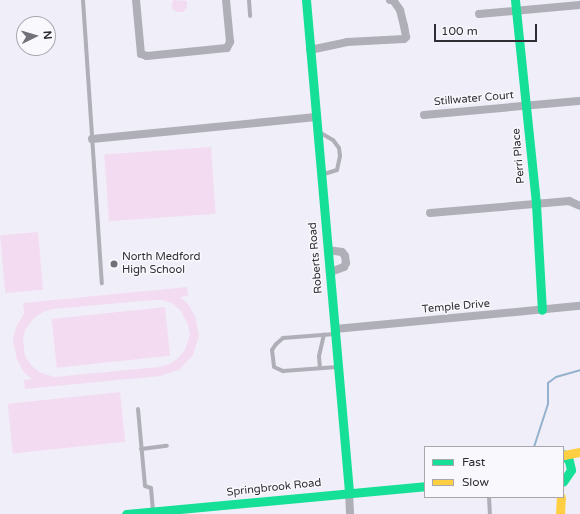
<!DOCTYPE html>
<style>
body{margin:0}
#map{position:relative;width:580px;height:514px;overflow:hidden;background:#f0eef8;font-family:"Varela Round",sans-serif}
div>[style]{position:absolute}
.green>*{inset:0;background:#f3dcf1;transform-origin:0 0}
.stream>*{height:2px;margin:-1px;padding:0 1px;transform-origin:1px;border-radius:1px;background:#94b1ce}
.lane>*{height:4px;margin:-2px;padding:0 2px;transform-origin:2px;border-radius:2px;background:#afb0b7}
.street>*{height:8px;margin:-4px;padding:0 4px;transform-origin:4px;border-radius:4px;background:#afb0b7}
.fast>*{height:9px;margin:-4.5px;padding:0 4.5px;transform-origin:4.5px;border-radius:4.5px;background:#16e098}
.slow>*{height:9px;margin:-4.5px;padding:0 4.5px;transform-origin:4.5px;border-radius:4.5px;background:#ffcf43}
.dots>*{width:11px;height:11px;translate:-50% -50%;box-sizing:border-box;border:2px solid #f9f9fd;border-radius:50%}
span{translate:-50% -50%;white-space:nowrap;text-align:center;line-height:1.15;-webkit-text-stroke:3px #f9f9fd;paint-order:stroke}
.street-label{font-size:11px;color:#2e2d34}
.poi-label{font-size:11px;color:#2e2d34}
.left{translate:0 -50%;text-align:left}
.legend{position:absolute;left:424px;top:446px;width:140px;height:52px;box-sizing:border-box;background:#f9f9fd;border:1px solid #a8a7ad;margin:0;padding:5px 7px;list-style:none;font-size:12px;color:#2e2d34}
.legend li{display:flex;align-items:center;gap:8px;height:20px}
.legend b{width:20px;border:1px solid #a8a7ad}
.north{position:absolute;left:16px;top:16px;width:40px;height:40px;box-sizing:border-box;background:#f9f9fd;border:1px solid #a8a7ad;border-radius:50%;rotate:85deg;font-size:11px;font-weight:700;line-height:16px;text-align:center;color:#2e2d34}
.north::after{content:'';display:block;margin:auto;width:14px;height:18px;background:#727179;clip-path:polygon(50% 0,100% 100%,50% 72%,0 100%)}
.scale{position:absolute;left:434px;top:24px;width:103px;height:18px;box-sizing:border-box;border:2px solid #2e2d34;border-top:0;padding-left:5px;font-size:12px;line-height:14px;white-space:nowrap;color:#2e2d34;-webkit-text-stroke:3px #f9f9fd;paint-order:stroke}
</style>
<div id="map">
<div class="green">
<i style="clip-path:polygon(174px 0,187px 1px,187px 7px,183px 12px,177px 12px,172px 9px,172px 2px)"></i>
<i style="left:211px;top:147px;width:67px;height:107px;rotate:86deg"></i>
<i style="left:38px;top:232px;width:58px;height:38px;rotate:85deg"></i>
<i style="clip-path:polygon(evenodd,187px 287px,188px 296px,180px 297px,188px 304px,195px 316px,199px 336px,193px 355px,179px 370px,160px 376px,25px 389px,24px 380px,32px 379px,24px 372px,17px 360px,13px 340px,16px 327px,25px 312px,24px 312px,23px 303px,187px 287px,153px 300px,163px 300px,173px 304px,181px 311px,188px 325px,190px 335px,185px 350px,178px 358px,170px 364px,159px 367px,54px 377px,39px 372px,31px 365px,25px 356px,23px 341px,25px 330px,34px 318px,43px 312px,53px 309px,153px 300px)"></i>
<i style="left:165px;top:307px;width:49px;height:114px;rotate:84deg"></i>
<i style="left:120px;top:392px;width:50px;height:113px;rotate:84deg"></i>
</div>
<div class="stream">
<i style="left:534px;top:447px;width:45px;rotate:-72deg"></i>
<i style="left:548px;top:404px;width:21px;rotate:-90deg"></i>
<i style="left:548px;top:383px;width:10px;rotate:-37deg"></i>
<i style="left:556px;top:377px;width:25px;rotate:-16deg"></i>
</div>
<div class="lane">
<i style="left:83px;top:0;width:284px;rotate:86.2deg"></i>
<i style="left:249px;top:0;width:16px;rotate:86deg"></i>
<i style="left:319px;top:132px;width:16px;rotate:30deg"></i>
<i style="left:333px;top:140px;width:10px;rotate:53deg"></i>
<i style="left:339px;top:148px;width:8px;rotate:83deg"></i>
<i style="left:340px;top:156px;width:14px;rotate:102deg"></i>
<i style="left:337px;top:170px;width:17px;rotate:163deg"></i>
<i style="left:335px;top:334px;width:52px;rotate:175.6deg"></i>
<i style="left:283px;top:338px;width:9px;rotate:139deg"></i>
<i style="left:276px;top:344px;width:7px;rotate:124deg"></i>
<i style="left:272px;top:350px;width:17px;rotate:83deg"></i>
<i style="left:274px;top:367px;width:10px;rotate:24deg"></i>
<i style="left:283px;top:371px;width:54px;rotate:-4.2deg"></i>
<i style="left:320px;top:368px;width:12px;rotate:-95deg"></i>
<i style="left:319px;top:356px;width:22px;rotate:-77deg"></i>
<i style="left:138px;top:409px;width:77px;rotate:84.8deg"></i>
<i style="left:145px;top:486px;width:6px;rotate:18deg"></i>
<i style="left:151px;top:488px;width:22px;rotate:85deg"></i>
<i style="left:141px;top:449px;width:26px;rotate:-7deg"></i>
<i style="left:489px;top:497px;width:17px;rotate:87deg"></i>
</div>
<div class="street">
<i style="left:136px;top:0;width:54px;rotate:84.7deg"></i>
<i style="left:141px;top:54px;width:6px;rotate:18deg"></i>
<i style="left:147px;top:56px;width:80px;rotate:-5.7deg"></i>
<i style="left:227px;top:48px;width:7px;rotate:-63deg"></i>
<i style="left:230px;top:42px;width:42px;rotate:-95.4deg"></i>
<i style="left:479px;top:14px;width:101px;rotate:-5.1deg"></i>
<i style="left:310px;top:50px;width:38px;rotate:-12deg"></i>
<i style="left:347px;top:42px;width:57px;rotate:-3deg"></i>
<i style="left:404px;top:39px;width:3px;rotate:-45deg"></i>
<i style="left:406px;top:37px;width:11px;rotate:-100deg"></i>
<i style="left:404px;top:26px;width:16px;rotate:-104deg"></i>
<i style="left:400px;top:10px;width:12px;rotate:-125deg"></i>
<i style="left:393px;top:0;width:3px;rotate:180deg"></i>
<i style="left:424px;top:115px;width:155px;rotate:-5.2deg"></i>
<i style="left:92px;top:139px;width:225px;rotate:-5.6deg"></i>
<i style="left:430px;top:213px;width:140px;rotate:-4.9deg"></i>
<i style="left:569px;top:201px;width:12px;rotate:24deg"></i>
<i style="left:328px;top:250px;width:14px;rotate:8deg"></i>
<i style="left:342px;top:252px;width:5px;rotate:53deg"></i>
<i style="left:345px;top:256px;width:7px;rotate:82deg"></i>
<i style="left:346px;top:263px;width:4px;rotate:117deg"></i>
<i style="left:344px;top:267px;width:15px;rotate:160deg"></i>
<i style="left:335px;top:329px;width:246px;rotate:-5.4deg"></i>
<i style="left:349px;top:493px;width:21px;rotate:87deg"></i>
</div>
<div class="fast">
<i style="left:306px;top:0;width:495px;rotate:85deg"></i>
<i style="left:515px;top:0;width:205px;rotate:84.1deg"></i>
<i style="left:536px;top:204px;width:106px;rotate:86.8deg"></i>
<i style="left:563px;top:454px;width:9px;rotate:49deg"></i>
<i style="left:569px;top:461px;width:9px;rotate:77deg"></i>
<i style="left:571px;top:470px;width:14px;rotate:124deg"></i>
<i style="left:126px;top:514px;width:300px;rotate:-5.3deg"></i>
</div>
<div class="slow">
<i style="left:564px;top:455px;width:16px;rotate:-11deg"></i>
<i style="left:560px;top:514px;width:17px;rotate:-87deg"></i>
</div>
<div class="dots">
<i style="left:114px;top:264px;background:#727179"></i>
</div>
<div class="street-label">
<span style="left:474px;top:99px;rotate:-5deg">Stillwater Court</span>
<span style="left:519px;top:156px;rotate:-95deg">Perri Place</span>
<span style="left:316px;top:258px;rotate:-95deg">Roberts Road</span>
<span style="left:456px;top:307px;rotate:-5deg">Temple Drive</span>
<span style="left:274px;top:488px;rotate:-6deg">Springbrook Road</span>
</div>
<div class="poi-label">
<span class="left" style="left:122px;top:264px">North Medford<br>High School</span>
</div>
<ul class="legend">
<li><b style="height:5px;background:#16e098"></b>Fast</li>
<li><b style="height:5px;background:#ffcf43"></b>Slow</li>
</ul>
<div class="north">N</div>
<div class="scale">100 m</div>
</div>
